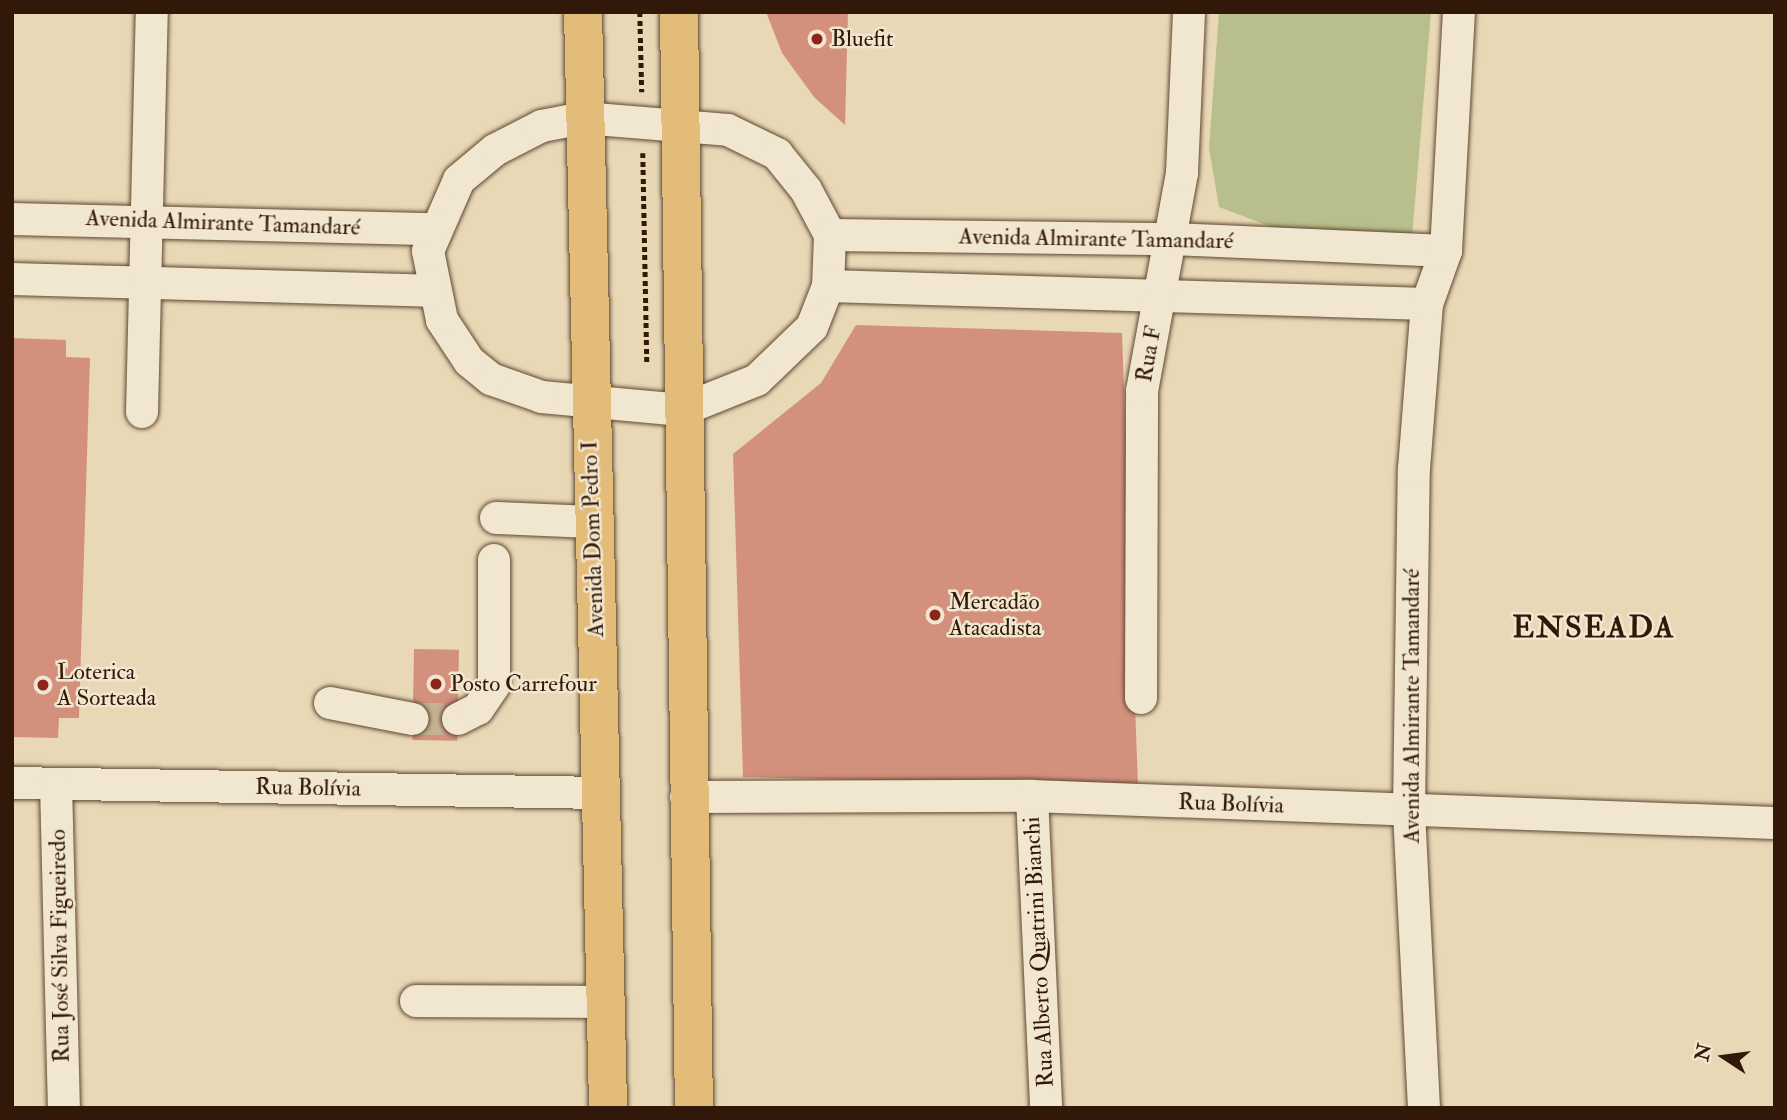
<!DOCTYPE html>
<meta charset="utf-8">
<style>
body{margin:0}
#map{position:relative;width:1787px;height:1120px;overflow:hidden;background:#e9d8b5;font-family:"IM FELL Double Pica",serif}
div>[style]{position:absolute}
.green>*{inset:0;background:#b8be8c}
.building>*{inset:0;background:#d3917d;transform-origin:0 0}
.minor-tunnel>*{height:32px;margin-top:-16px;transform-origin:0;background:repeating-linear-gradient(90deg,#c4b292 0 32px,transparent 0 48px)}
.path>*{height:4.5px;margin-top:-2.25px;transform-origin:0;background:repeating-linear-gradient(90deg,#321808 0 5px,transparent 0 8.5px)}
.roads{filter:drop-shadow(0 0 2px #604833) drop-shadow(0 0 2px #604833)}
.minor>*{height:32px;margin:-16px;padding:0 16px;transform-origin:16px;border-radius:16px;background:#f1e6cf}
.major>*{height:38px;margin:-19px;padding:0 19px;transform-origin:19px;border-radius:19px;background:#e4bc7a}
.dots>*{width:19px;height:19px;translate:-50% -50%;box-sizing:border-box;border:4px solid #f1e6cf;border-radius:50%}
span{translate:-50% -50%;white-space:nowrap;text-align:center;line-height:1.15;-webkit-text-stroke:5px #f1e6cf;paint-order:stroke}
.poi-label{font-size:23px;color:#321808}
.left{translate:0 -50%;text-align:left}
.street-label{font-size:23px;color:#321808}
.district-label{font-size:30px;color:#321808;font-weight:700;letter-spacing:2px}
.frame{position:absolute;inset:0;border:14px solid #321808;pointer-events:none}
.north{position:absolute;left:1689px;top:1022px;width:70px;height:70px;-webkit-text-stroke:5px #f1e6cf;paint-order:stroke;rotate:283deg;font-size:19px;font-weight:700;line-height:28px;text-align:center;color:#321808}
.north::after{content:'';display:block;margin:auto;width:24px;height:32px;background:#321808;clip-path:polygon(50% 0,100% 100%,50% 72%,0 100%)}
</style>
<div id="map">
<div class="green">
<i style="clip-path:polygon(1219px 12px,1431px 12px,1412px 237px,1277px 229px,1219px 207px,1209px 148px)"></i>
</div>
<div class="building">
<i style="clip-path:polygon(766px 12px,848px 12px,845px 125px,814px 97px,782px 53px)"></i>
<i style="clip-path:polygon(856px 325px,1122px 333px,1138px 787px,743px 777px,733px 454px,821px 383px)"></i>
<i style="clip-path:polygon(12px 338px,66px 340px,66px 357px,90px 358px,79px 718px,59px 718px,58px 738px,12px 737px)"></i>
<i style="left:414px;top:649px;width:45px;height:91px;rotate:1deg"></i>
</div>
<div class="minor-tunnel">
<i style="left:412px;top:719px;width:46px"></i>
</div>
<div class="path">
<i style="left:640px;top:12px;width:80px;rotate:88.6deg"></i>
<i style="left:643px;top:153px;width:212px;rotate:88.9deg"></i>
</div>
<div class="roads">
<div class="minor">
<i style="left:583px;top:118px;width:145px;rotate:4.7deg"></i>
<i style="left:728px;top:130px;width:55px;rotate:26.1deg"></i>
<i style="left:777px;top:154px;width:46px;rotate:51.1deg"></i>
<i style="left:806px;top:190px;width:51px;rotate:61.9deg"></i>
<i style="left:830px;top:235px;width:51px;rotate:92.2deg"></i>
<i style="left:828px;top:286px;width:44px;rotate:111.3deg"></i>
<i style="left:812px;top:327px;width:76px;rotate:136.1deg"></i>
<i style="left:757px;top:380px;width:81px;rotate:158.2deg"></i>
<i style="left:682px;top:410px;width:141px;rotate:-174.7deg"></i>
<i style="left:542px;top:397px;width:54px;rotate:-160.6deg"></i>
<i style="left:491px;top:379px;width:28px;rotate:-141deg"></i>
<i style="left:469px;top:361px;width:49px;rotate:-123.4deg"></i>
<i style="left:442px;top:320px;width:70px;rotate:-101.5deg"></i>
<i style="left:428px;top:251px;width:77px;rotate:-66.4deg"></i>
<i style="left:459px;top:180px;width:47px;rotate:-39.8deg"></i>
<i style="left:495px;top:150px;width:53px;rotate:-27.1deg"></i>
<i style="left:542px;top:126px;width:42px;rotate:-11deg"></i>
<i style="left:12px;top:219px;width:422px;rotate:1.4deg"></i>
<i style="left:830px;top:235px;width:342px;rotate:0.7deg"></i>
<i style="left:1172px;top:239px;width:274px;rotate:2.5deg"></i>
<i style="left:12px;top:279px;width:419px;rotate:1.6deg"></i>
<i style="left:828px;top:286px;width:599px;rotate:1.72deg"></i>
<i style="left:142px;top:412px;width:400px;rotate:-88.6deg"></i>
<i style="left:496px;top:518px;width:97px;rotate:2.4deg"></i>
<i style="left:1141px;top:698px;width:307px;rotate:-89.8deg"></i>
<i style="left:1142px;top:391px;width:222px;rotate:-79.6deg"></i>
<i style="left:1182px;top:173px;width:161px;rotate:-87.5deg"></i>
<i style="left:330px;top:703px;width:84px;rotate:11deg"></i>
<i style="left:458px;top:719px;width:22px;rotate:-27deg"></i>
<i style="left:478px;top:709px;width:29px;rotate:-56deg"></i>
<i style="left:494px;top:685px;width:125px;rotate:-90deg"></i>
<i style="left:12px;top:783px;width:591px;rotate:0.97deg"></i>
<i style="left:56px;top:784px;width:324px;rotate:88.6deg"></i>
<i style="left:1032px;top:796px;width:312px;rotate:87.4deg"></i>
<i style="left:686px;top:797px;width:346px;rotate:-0.2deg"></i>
<i style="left:1032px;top:796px;width:743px;rotate:2.08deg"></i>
<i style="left:416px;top:1001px;width:190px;rotate:0.3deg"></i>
<i style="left:1424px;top:1108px;width:297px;rotate:-92.9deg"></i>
<i style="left:1409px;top:811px;width:342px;rotate:-89.2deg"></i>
<i style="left:1414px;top:469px;width:166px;rotate:-85.5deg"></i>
<i style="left:1427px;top:304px;width:56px;rotate:-70.3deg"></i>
<i style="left:1446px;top:251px;width:239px;rotate:-86.9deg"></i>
</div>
<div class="major">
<i style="left:583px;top:12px;width:1096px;rotate:88.69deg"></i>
<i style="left:679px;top:12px;width:1096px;rotate:89.22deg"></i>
</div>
</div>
<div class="dots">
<i style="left:817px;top:39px;background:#8f2418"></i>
<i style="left:935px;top:615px;background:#8f2418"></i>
<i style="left:436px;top:684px;background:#8f2418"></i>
<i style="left:43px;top:685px;background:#8f2418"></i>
</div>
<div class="poi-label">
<span class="left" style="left:831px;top:39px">Bluefit</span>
<span class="left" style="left:949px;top:615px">Mercadão<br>Atacadista</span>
<span class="left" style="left:57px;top:685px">Loterica<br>A Sorteada</span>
<span class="left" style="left:450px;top:684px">Posto Carrefour</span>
</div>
<div class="street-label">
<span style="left:223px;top:223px;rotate:2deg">Avenida Almirante Tamandaré</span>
<span style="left:1096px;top:239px;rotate:1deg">Avenida Almirante Tamandaré</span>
<span style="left:1149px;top:354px;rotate:-80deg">Rua F</span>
<span style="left:593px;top:539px;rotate:-92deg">Avenida Dom Pedro I</span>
<span style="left:1412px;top:706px;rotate:-90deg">Avenida Almirante Tamandaré</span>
<span style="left:308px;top:788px;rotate:1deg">Rua Bolívia</span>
<span style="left:1231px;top:804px;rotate:2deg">Rua Bolívia</span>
<span style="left:60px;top:946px;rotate:-91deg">Rua José Silva Figueiredo</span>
<span style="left:1039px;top:952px;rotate:-93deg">Rua Alberto Quatrini Bianchi</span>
</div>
<div class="district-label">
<span style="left:1594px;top:628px">ENSEADA</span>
</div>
<div class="frame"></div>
<div class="north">N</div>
</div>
